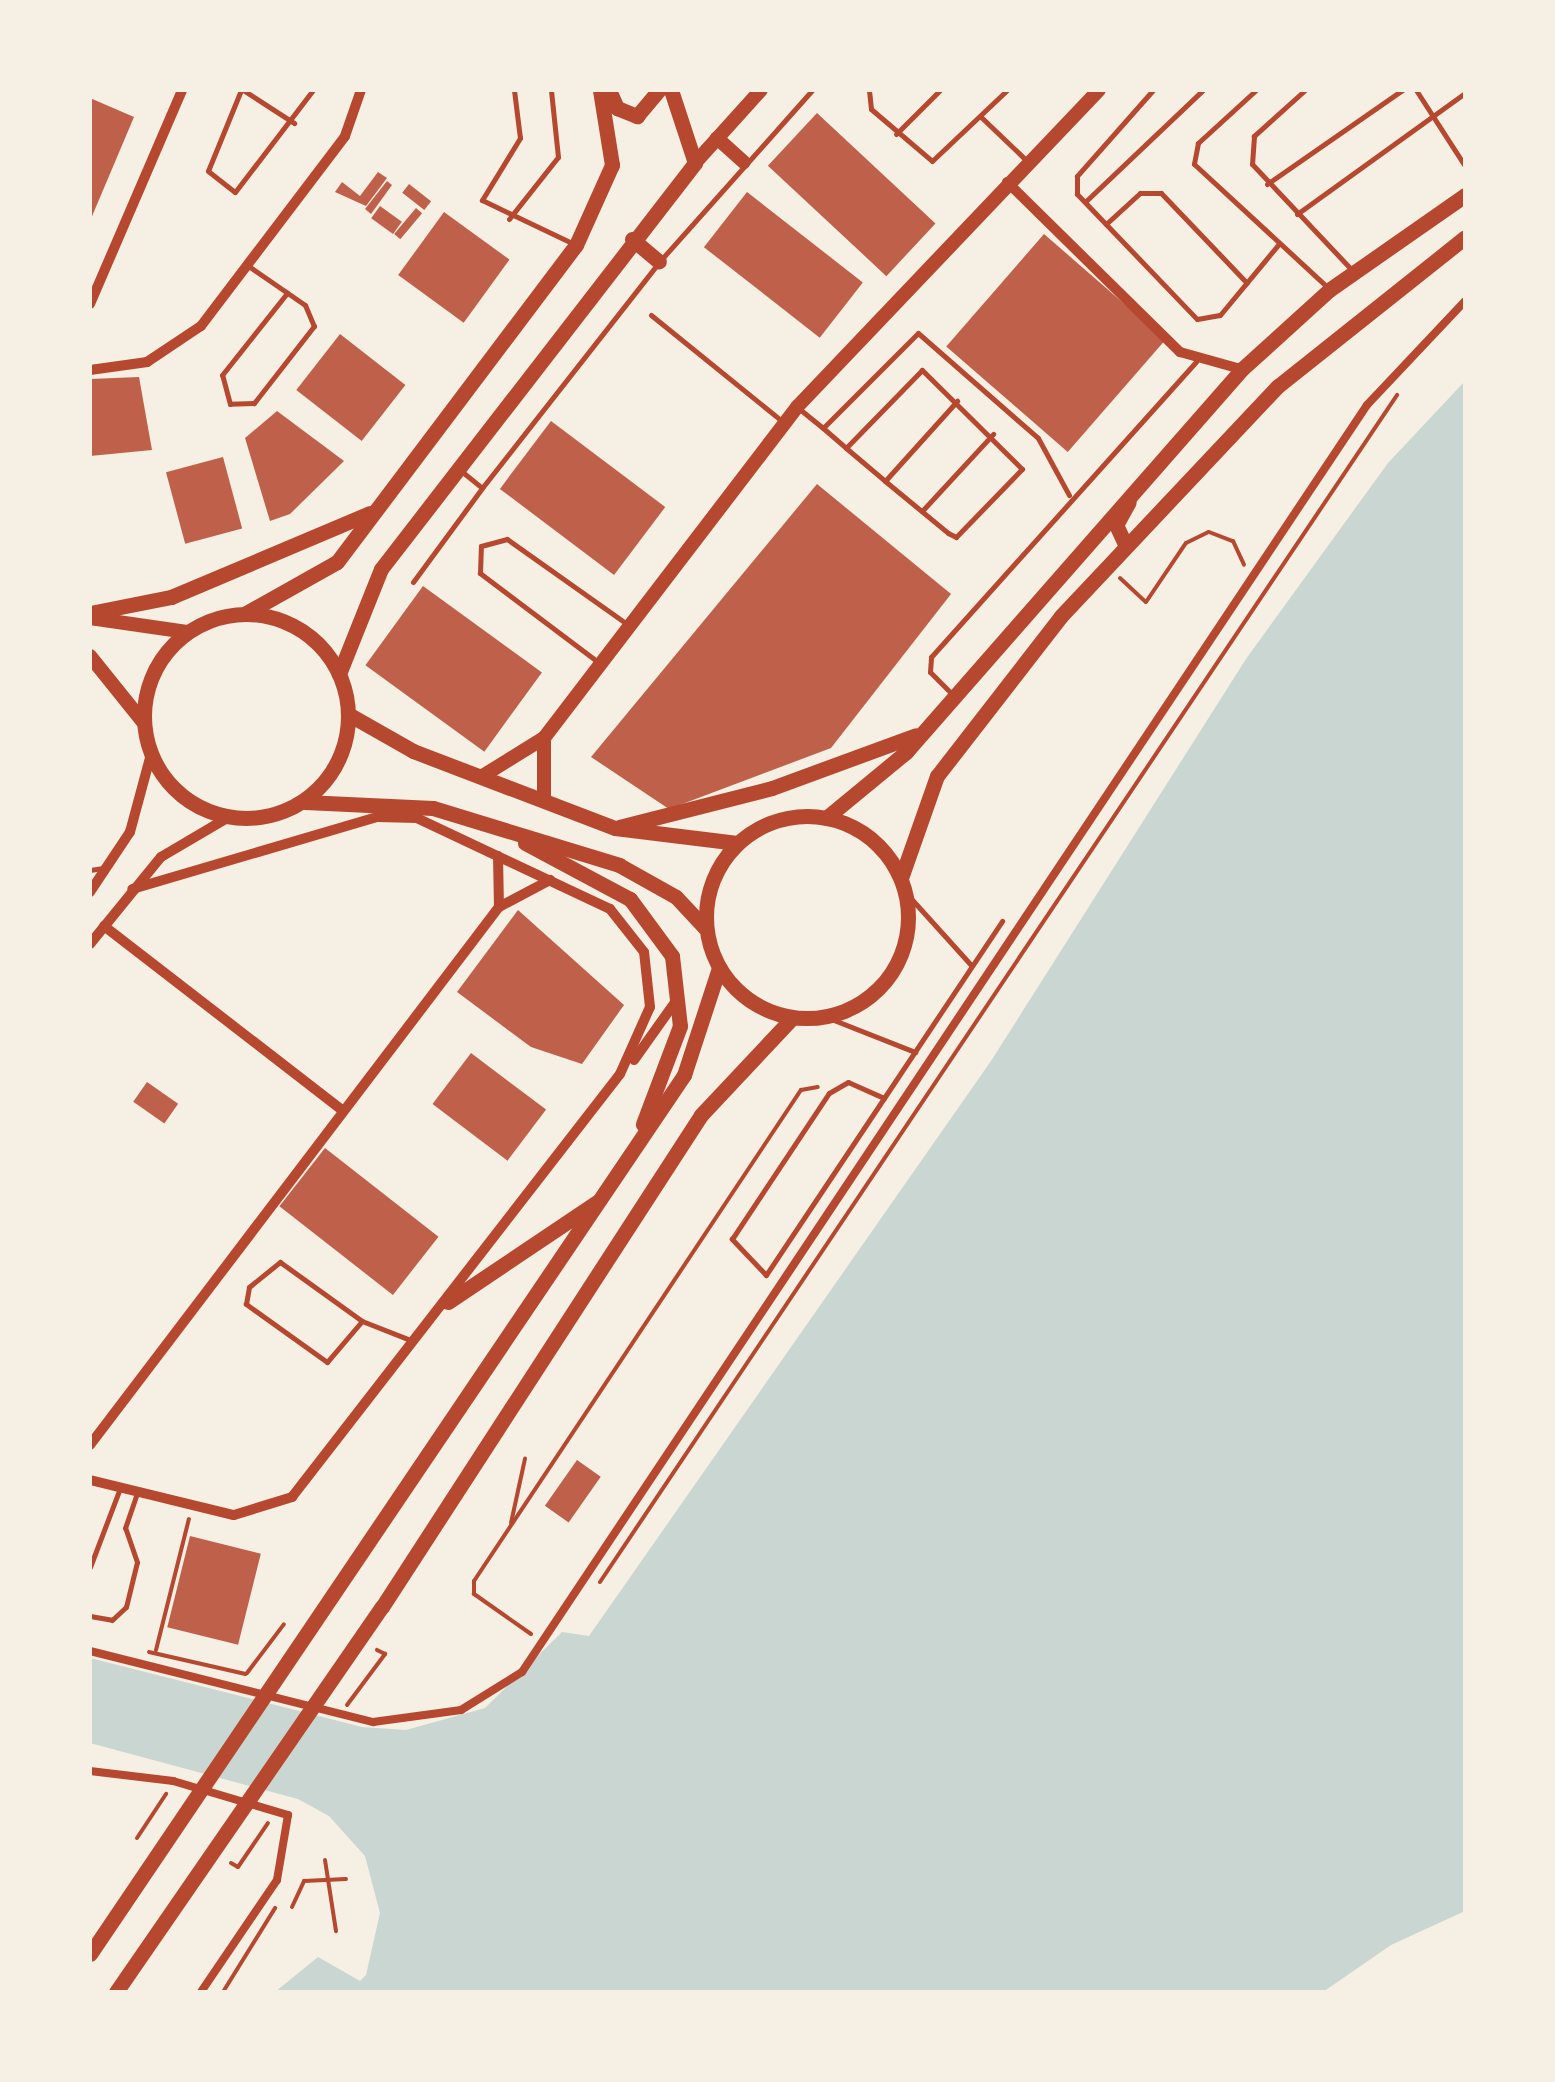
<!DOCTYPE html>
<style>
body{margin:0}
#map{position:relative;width:1555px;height:2082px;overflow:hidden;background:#f6efe4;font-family:"Sofia Sans Condensed",sans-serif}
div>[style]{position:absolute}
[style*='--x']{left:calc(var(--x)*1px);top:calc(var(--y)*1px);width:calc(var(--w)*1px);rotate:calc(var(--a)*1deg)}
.water>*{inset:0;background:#c9d6d2}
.building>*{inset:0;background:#bf614a;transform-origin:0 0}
.path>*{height:4px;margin:-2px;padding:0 2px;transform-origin:2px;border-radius:2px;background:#b5482f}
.service>*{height:5px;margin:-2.5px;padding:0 2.5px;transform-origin:2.5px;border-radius:2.5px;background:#b5482f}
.pedestrian>*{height:8px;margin:-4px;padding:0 4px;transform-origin:4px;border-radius:4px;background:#b5482f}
.minor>*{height:10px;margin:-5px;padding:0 5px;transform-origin:5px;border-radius:5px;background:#b5482f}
.tertiary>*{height:14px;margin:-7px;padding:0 7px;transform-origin:7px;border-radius:7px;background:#b5482f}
.secondary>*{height:15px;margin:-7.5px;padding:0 7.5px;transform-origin:7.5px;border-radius:7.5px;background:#b5482f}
.secondary>.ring{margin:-7.5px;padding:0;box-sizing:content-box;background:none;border:15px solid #b5482f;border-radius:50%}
span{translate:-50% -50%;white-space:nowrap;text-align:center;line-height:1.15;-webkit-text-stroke:8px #f6efe4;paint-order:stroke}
.frame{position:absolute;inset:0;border:92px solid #f6efe4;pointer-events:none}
</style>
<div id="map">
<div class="water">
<i style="clip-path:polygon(1465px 381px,1465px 1911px,1391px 1945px,1323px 1992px,275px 1992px,318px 1957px,360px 1981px,366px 1975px,380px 1913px,365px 1856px,329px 1816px,298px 1799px,90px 1743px,90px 1658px,362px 1727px,406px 1730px,485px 1708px,562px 1632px,589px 1636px,991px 1061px,1246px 659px,1388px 463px)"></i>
</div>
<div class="building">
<i style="clip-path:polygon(90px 98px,134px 117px,90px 221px)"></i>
<i style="left:817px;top:113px;width:162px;height:72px;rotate:43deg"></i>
<i style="clip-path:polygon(378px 172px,387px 178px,366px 206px,335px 192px,342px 182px,360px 196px)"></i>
<i style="clip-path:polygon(387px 181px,392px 185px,371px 214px,365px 209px)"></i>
<i style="left:409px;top:184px;width:28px;height:11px;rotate:38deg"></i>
<i style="left:747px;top:192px;width:147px;height:70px;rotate:38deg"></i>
<i style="left:380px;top:206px;width:27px;height:15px;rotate:36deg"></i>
<i style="left:416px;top:208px;width:8px;height:34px;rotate:40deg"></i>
<i style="left:444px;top:212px;width:81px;height:78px;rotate:36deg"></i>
<i style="left:1044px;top:234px;width:161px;height:149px;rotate:41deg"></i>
<i style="left:340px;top:334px;width:83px;height:71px;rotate:38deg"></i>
<i style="clip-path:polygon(139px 377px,152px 450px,90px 456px,90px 379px)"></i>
<i style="clip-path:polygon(277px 411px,344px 461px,290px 514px,270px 521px,245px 438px)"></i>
<i style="left:551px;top:421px;width:143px;height:85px;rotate:37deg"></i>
<i style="left:223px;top:457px;width:74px;height:59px;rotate:75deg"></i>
<i style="clip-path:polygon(817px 484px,951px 594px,831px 748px,669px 809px,591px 757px)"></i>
<i style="left:423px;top:586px;width:147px;height:98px;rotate:36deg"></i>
<i style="clip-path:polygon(518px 910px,624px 1005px,582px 1064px,531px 1047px,457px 992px)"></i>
<i style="left:471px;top:1053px;width:94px;height:64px;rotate:37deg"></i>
<i style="left:147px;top:1082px;width:38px;height:24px;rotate:35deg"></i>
<i style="left:325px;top:1148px;width:144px;height:74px;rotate:38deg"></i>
<i style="left:577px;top:1460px;width:29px;height:56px;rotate:35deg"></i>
<i style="left:190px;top:1536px;width:73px;height:94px;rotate:14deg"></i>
</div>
<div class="path">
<i style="--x:1120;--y:578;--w:35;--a:43"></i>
<i style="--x:1146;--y:602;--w:71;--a:-55.9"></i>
<i style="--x:1186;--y:543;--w:25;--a:-26"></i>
<i style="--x:1209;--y:532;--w:26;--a:21"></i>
<i style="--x:1233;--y:541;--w:26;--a:65"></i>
<i style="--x:511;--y:1523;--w:66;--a:-77.7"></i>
<i style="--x:600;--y:1582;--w:1430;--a:-56.12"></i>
<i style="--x:531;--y:1634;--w:70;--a:-144.9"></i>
<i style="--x:474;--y:1594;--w:13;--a:-90"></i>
<i style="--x:474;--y:1581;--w:590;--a:-56.34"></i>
<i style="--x:801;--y:1090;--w:17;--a:-10"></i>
<i style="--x:156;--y:1650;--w:135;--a:-75.9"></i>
<i style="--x:149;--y:1652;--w:99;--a:12.8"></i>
<i style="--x:247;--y:1673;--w:61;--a:-52.9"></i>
<i style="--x:347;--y:1705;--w:64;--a:-53.3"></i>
<i style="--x:385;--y:1654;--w:9;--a:-153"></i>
<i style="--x:137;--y:1838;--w:53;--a:-56.6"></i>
<i style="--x:325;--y:1860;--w:72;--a:81.2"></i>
<i style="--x:231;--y:1863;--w:8;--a:30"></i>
<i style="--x:238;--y:1867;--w:53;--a:-55.7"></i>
<i style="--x:292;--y:1907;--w:29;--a:-65"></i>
<i style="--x:304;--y:1881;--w:42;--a:-2.7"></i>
<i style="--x:223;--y:1992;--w:99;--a:-58.2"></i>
</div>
<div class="service">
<i style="--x:241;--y:90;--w:87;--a:112.2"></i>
<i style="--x:208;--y:171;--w:34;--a:38"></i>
<i style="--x:235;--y:192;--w:128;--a:-52.6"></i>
<i style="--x:243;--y:90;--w:61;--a:32.9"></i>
<i style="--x:514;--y:90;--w:48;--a:82.9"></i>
<i style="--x:520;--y:138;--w:73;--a:121.5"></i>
<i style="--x:482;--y:200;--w:102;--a:25.6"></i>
<i style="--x:869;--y:90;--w:19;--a:84"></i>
<i style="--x:871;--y:109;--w:80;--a:40.4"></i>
<i style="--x:932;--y:161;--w:103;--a:-43.4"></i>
<i style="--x:1153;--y:90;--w:115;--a:131.5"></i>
<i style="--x:1077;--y:176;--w:18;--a:90"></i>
<i style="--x:1077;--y:194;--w:173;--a:46.2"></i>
<i style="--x:1197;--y:319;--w:23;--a:-10"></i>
<i style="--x:1220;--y:315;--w:91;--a:-50.4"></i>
<i style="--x:1256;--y:90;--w:79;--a:137.6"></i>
<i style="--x:1198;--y:143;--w:21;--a:101"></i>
<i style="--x:1194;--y:164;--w:180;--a:42.7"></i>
<i style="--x:1305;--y:90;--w:69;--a:138"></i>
<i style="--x:1254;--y:136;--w:28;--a:94"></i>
<i style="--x:1252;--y:164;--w:144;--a:46.7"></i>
<i style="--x:1416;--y:90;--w:90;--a:57.2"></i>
<i style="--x:981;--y:117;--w:62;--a:43.7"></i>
<i style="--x:896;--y:134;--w:62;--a:-45"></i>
<i style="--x:1267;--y:184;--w:165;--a:-34.8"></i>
<i style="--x:1086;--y:201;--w:161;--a:-43.5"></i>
<i style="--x:1297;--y:214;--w:207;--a:-35.8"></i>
<i style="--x:509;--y:219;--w:79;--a:-51.7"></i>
<i style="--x:558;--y:157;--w:67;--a:-96"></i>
<i style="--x:1106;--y:224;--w:46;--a:-42.4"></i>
<i style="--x:1140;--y:193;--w:21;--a:0"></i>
<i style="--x:1161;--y:193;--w:124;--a:46.3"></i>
<i style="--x:247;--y:265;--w:70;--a:34.6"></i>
<i style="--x:305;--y:305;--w:23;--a:67"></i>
<i style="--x:314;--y:326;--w:98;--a:127.9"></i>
<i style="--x:254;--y:403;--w:24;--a:178"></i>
<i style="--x:230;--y:404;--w:30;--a:-105"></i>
<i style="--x:222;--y:375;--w:105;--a:-51.6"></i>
<i style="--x:651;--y:315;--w:169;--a:39"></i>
<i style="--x:797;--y:407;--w:33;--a:39"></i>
<i style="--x:823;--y:428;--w:30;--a:41"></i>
<i style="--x:846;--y:448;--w:51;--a:40.2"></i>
<i style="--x:885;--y:481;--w:82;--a:39.5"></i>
<i style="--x:948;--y:533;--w:9;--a:27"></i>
<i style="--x:956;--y:537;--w:95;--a:-45.9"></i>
<i style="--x:1022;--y:469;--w:141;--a:-135.3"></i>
<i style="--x:922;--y:370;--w:109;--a:134.3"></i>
<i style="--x:823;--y:428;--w:134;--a:-45"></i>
<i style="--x:918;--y:333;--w:159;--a:41.2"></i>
<i style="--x:1038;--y:438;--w:65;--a:61.5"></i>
<i style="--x:460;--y:470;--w:28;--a:39"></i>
<i style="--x:482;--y:488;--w:287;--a:-51.9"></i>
<i style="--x:659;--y:262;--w:230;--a:-48.3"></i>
<i style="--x:885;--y:481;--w:108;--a:-48"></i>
<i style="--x:922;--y:511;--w:105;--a:-47.3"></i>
<i style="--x:413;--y:582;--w:117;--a:-53.7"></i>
<i style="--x:598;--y:662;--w:148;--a:-143"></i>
<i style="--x:480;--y:573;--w:27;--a:-88"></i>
<i style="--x:481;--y:546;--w:27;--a:-15"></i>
<i style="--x:507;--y:539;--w:147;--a:35.3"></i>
<i style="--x:952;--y:694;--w:31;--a:-135"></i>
<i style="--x:930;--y:672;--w:15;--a:-86"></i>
<i style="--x:931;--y:657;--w:397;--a:-48.1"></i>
<i style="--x:90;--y:870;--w:12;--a:-9"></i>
<i style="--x:906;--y:893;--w:98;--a:47.9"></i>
<i style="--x:826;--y:1017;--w:96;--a:21.5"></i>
<i style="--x:848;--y:1082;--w:39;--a:24"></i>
<i style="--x:884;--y:1098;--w:213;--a:123.7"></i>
<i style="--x:766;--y:1275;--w:50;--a:-133.4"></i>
<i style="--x:732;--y:1239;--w:175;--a:-56.4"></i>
<i style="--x:829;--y:1093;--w:22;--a:-30"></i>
<i style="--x:884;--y:1098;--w:213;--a:-56.3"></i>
<i style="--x:280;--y:1262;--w:101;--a:35.7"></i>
<i style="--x:362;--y:1321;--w:54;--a:130.5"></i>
<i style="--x:327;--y:1362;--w:100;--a:-144.4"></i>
<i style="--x:246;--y:1304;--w:17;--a:-80"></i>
<i style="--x:249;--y:1287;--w:40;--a:-39"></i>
<i style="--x:362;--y:1321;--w:55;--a:21.4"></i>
<i style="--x:90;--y:1567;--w:85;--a:-69.2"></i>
<i style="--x:90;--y:1616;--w:22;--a:10"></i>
<i style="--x:112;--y:1620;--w:19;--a:-43"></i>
<i style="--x:126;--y:1607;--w:46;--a:-76.3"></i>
<i style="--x:137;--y:1562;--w:36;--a:-109"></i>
<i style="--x:125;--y:1528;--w:37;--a:-71"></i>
</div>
<div class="pedestrian">
<i style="--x:90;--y:1651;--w:292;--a:14.1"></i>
<i style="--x:373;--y:1722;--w:89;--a:-7.8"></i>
<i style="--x:461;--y:1710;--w:72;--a:-31.9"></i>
<i style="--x:522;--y:1672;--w:1523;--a:-56.3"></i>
<i style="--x:1367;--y:405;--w:143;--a:-46.7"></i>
<i style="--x:90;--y:1771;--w:84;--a:6.9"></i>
<i style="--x:173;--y:1781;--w:120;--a:16.5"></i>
<i style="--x:288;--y:1815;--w:66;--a:99.6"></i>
<i style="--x:277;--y:1880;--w:135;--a:124.2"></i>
</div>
<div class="minor">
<i style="--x:1007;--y:182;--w:243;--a:44.5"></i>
<i style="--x:1180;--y:352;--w:63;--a:15.6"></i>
<i style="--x:90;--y:304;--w:233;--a:-66.7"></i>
<i style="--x:90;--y:370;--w:58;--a:-8"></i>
<i style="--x:147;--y:362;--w:65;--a:-33.7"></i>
<i style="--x:201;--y:326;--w:238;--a:-52.8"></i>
<i style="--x:345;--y:136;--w:49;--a:-70.8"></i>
<i style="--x:498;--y:856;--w:50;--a:88.9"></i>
<i style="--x:90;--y:892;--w:72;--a:-56.3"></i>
<i style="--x:130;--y:832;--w:81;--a:-74.9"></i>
<i style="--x:104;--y:926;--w:302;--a:37.7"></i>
<i style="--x:90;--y:944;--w:112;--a:-50.8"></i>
<i style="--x:161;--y:857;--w:79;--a:-30.5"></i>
<i style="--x:634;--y:1060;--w:72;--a:-54.6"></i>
<i style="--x:90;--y:1445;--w:676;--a:-52.76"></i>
<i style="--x:499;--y:907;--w:58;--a:-27.9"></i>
<i style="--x:90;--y:1480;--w:148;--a:13.7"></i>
<i style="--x:234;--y:1515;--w:61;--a:-17.2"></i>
<i style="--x:292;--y:1497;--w:535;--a:-52.21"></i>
<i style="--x:620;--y:1074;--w:73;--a:-65.9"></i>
<i style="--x:650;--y:1007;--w:55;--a:-96.2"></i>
<i style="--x:644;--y:952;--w:55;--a:-128.3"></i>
<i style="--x:610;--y:909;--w:213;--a:-154.8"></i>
<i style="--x:417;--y:818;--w:40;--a:-178.6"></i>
<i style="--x:377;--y:817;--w:255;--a:163.6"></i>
</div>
<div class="tertiary">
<i style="--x:717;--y:138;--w:36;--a:42"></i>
<i style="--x:695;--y:163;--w:98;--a:-47.9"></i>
<i style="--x:90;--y:618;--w:98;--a:8.2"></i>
<i style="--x:90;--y:656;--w:85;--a:51.2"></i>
<i style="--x:544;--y:738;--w:63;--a:90"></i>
<i style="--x:481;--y:777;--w:74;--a:-31.8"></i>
<i style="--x:544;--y:738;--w:417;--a:-52.6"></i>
<i style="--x:797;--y:407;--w:438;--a:-46.4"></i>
</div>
<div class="secondary">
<i style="--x:609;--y:90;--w:20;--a:66"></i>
<i style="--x:617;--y:108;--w:22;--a:22"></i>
<i style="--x:637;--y:116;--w:34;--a:-50"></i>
<i style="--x:632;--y:239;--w:35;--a:40"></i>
<i style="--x:1125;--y:544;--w:21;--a:-115"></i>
<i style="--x:1116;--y:525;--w:26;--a:-61"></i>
<i style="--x:90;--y:613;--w:83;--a:-11.2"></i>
<i style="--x:171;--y:597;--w:216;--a:-22.9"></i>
<i style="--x:246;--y:613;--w:104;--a:-29.3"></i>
<i style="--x:337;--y:562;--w:397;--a:-53"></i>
<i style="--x:576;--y:245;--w:88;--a:-65.8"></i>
<i style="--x:612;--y:165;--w:76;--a:-99.1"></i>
<i class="ring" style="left:144px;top:614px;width:189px;height:189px"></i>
<i style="--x:339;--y:674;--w:113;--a:-68.2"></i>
<i style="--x:381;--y:569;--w:513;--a:-52.28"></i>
<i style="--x:695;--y:163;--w:77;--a:-108.2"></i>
<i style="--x:348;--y:714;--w:75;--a:29.6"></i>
<i style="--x:413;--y:751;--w:216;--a:20.9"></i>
<i style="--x:615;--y:828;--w:123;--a:7"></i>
<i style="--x:305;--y:802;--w:128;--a:2.7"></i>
<i style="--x:433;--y:808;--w:195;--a:17"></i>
<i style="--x:619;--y:865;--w:65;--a:29.3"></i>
<i style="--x:676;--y:897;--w:42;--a:46.9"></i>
<i class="ring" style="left:706px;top:816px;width:187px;height:187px"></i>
<i style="--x:826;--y:818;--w:104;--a:-39.5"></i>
<i style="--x:906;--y:752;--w:509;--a:-48.74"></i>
<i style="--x:1242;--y:369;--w:118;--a:-42.2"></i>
<i style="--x:1329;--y:290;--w:166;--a:-34.9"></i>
<i style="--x:619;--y:827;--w:158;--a:-14.3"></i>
<i style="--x:772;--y:788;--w:153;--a:-20.2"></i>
<i style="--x:525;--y:843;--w:119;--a:28.1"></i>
<i style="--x:630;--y:899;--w:71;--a:53.6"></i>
<i style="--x:672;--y:956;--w:70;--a:83.5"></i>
<i style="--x:680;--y:1026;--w:105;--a:110.7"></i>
<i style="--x:901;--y:878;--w:108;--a:-70.6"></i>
<i style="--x:937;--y:776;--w:202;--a:-52.2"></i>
<i style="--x:1061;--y:616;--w:316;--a:-46.7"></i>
<i style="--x:1278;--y:386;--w:239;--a:-38.5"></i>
<i style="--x:448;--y:1302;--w:179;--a:-33.9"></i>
<i style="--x:90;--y:1954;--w:1061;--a:-55.95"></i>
<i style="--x:684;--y:1075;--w:113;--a:-71.9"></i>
<i style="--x:116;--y:1992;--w:468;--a:-55.4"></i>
<i style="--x:382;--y:1607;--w:586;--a:-57.04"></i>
<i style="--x:701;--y:1115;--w:133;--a:-46.8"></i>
</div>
<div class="frame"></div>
</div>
